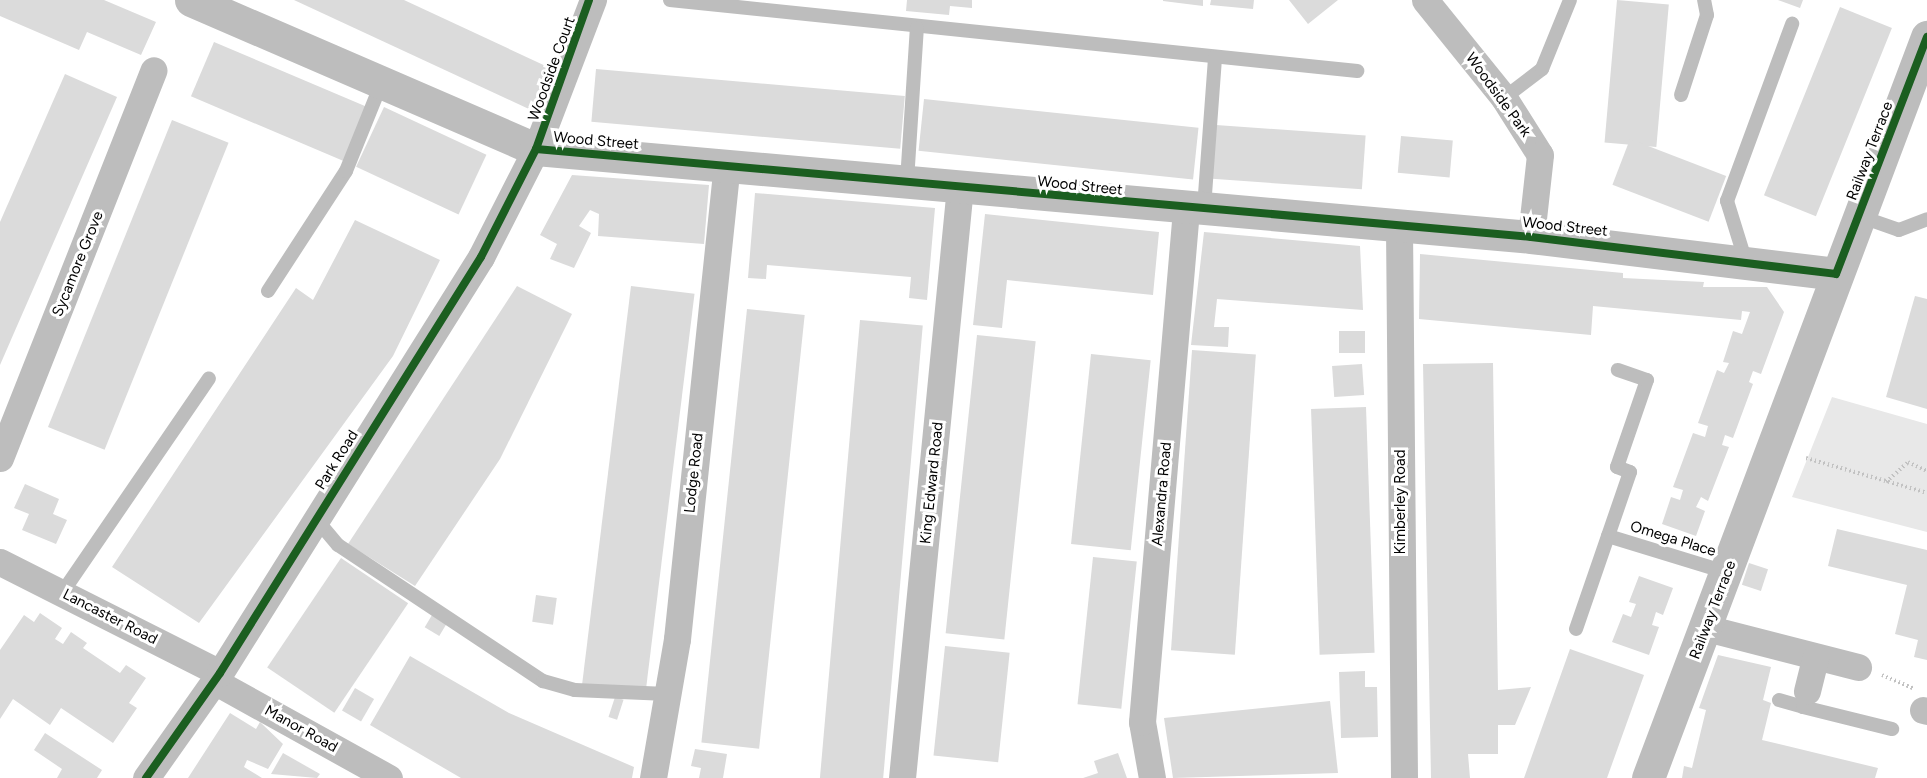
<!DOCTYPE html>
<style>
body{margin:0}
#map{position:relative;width:1927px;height:778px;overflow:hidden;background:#fff;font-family:Figtree,sans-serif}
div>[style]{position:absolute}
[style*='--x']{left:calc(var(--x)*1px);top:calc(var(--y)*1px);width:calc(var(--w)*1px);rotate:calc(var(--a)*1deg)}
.green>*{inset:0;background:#e8e8e8}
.building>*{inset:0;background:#dbdbdb;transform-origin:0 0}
.path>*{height:4px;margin-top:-2px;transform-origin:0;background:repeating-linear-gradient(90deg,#c2c2c2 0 1.5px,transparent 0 4.5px)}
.service>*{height:14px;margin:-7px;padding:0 7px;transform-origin:7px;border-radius:7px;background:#bdbdbd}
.minor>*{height:27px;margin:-13.5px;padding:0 13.5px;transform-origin:13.5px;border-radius:13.5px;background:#bdbdbd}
.tertiary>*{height:33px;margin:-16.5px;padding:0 16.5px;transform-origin:16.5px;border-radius:16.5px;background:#bdbdbd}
.cycleway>*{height:8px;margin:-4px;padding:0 4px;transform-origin:4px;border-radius:4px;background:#1b5e20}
span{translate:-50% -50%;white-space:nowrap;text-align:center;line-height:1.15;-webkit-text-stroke:6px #fff;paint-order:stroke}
.street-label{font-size:15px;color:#000}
</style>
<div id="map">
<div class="green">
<i style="clip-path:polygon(1832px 397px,1927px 424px,1927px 532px,1792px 497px)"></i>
</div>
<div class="building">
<i style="clip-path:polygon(0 0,104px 0,156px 22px,141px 55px,87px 32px,79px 50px,0 16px)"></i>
<i style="clip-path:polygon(294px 0,404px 0,550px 68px,531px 110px)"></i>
<i style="clip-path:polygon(907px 0,972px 0,972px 8px,950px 6px,949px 15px,906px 11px)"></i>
<i style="clip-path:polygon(1163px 0,1203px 0,1203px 6px,1163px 1px)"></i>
<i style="clip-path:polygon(1211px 0,1254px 0,1253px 9px,1210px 5px)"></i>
<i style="clip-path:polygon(1289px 0,1338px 0,1308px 24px)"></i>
<i style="left:1617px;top:0;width:52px;height:143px;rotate:5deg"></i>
<i style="clip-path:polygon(1778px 0,1803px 0,1800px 8px)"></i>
<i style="left:1840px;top:7px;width:56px;height:203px;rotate:22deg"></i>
<i style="left:214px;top:42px;width:169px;height:59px;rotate:23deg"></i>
<i style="left:596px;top:69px;width:310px;height:53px;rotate:5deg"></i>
<i style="clip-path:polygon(65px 74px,117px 97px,0 365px,0 222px)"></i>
<i style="left:924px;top:99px;width:276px;height:52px;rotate:6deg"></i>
<i style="left:384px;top:107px;width:113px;height:66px;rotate:25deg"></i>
<i style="left:172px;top:120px;width:61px;height:331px;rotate:22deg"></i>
<i style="left:1216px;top:125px;width:150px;height:54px;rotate:4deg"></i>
<i style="left:1401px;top:136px;width:52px;height:37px;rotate:5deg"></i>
<i style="left:1630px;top:139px;width:103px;height:49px;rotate:21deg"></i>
<i style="clip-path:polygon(572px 175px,709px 185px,704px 244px,598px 236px,599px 214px,590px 210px,579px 226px,591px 233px,574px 268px,550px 259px,557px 244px,540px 235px)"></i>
<i style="clip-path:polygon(755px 193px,935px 208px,927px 300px,909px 298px,911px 277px,767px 265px,766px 279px,748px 278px)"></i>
<i style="clip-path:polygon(985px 214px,1159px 232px,1153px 295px,1007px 280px,1002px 328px,973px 325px)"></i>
<i style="clip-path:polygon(355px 220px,440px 260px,393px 356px,199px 623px,112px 567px,296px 288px,313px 300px)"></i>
<i style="clip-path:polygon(1204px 232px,1360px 246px,1363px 310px,1217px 299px,1214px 327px,1229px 327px,1228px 347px,1191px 345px)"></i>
<i style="clip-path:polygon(1420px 254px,1623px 273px,1623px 278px,1704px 282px,1703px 287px,1767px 287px,1784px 312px,1761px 374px,1753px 371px,1749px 382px,1753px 384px,1733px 438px,1725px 435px,1722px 445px,1729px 447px,1708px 501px,1701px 497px,1696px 507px,1705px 511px,1696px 536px,1662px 524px,1671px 497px,1680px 500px,1683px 490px,1673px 487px,1693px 433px,1705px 437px,1708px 426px,1698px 423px,1717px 370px,1724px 373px,1729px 363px,1723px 362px,1733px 331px,1742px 334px,1750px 312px,1742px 311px,1741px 320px,1593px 306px,1591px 335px,1419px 319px)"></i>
<i style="clip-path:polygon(517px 286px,572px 314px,500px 459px,415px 586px,348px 544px)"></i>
<i style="left:631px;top:286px;width:64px;height:403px;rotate:7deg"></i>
<i style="clip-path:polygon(1915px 296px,1927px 299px,1927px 409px,1886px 397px)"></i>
<i style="left:747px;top:309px;width:58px;height:436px;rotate:6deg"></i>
<i style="left:860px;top:320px;width:63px;height:460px;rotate:5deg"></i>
<i style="left:1339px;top:331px;width:26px;height:22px"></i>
<i style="left:977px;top:335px;width:59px;height:300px;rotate:6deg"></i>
<i style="left:1192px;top:350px;width:64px;height:301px;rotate:4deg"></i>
<i style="left:1091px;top:354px;width:60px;height:191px;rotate:6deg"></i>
<i style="clip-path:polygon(1493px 363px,1498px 690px,1531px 687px,1515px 725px,1498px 725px,1498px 754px,1468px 754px,1470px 778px,1431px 778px,1423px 364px)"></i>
<i style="left:1362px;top:364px;width:31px;height:30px;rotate:86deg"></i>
<i style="left:1366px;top:407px;width:246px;height:55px;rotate:88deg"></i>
<i style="clip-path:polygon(25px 484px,59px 499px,53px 514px,67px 520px,56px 544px,22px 530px,29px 514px,14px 508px)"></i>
<i style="clip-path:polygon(1837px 529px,1927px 550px,1927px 660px,1914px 657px,1918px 640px,1895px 634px,1907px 585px,1828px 566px)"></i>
<i style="left:1093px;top:557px;width:44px;height:148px;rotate:6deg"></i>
<i style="left:341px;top:558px;width:81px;height:132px;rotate:34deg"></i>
<i style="left:1749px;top:563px;width:20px;height:23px;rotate:18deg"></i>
<i style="clip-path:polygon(1639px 576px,1673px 588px,1663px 615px,1656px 612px,1652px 625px,1659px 627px,1649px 655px,1612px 642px,1623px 614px,1631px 617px,1636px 604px,1629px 602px)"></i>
<i style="left:536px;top:595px;width:21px;height:27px;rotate:8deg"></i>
<i style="left:435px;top:610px;width:17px;height:20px;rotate:31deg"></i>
<i style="clip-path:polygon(40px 613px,62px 628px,55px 639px,63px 644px,71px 632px,87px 643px,83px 648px,120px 673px,126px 665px,146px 678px,129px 703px,137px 708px,113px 743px,61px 708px,50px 725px,13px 699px,0 719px,0 650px,24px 615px,34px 622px)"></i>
<i style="left:945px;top:646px;width:65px;height:110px;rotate:6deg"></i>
<i style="clip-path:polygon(1570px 649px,1644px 675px,1607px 778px,1524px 778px)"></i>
<i style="clip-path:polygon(1718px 655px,1771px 667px,1763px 700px,1771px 703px,1762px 740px,1878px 768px,1875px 778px,1682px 778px,1684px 766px,1692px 768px,1706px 710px,1699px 708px)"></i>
<i style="clip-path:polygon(410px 656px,509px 713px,634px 767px,632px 778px,461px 778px,370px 725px)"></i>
<i style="clip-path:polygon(1365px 671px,1365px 687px,1377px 687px,1378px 737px,1341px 738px,1339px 672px)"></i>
<i style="left:355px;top:688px;width:22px;height:26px;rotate:30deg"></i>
<i style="left:615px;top:697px;width:9px;height:21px;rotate:18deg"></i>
<i style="clip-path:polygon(1330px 701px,1338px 773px,1173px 778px,1164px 718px)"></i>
<i style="clip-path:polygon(230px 713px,256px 729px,260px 722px,283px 744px,268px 769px,247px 760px,244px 767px,262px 778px,188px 778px)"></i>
<i style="clip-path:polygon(45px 733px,102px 770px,97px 778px,57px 778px,62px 769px,34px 750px)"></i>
<i style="clip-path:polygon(695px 749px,727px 754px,723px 778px,699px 778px,701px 768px,691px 766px)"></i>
<i style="clip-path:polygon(283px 753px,320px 774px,317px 778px,271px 774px)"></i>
<i style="clip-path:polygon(1118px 753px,1127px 778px,1083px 778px,1098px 773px,1094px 761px)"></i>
</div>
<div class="path">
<i style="--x:1806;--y:458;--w:126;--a:16.1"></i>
<i style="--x:1886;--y:482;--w:30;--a:-42"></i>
<i style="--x:1908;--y:462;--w:21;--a:25"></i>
<i style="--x:1882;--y:675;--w:34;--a:23"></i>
</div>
<div class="service">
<i style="--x:670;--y:0;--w:691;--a:5.9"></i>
<i style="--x:1681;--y:95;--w:84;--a:-72"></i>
<i style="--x:1707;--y:15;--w:15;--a:-101"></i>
<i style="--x:1504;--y:98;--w:48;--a:-37.3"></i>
<i style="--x:1542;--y:69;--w:74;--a:-67.9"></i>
<i style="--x:907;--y:181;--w:153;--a:-86.3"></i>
<i style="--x:1204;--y:208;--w:151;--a:-85.8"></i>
<i style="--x:1859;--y:216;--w:42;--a:19.3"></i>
<i style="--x:1899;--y:230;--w:30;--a:-21"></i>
<i style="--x:1745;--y:259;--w:61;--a:-107.2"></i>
<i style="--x:1727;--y:201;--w:189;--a:-69.8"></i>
<i style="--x:268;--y:291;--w:143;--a:-57"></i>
<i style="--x:346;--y:171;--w:96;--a:-68"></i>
<i style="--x:316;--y:519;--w:34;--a:50"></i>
<i style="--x:338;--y:545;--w:246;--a:33.6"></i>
<i style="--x:543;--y:681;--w:33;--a:16"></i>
<i style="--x:575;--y:690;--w:92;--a:2.5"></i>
<i style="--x:1608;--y:536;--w:123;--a:17"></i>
<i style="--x:62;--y:593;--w:260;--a:-55.6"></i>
<i style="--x:1576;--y:629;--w:166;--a:-71"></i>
<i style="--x:1630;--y:472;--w:14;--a:-159"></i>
<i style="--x:1617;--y:467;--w:92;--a:-71"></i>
<i style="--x:1647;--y:380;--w:31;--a:-161"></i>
<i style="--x:1779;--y:700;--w:25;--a:16"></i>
<i style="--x:1803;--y:707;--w:8;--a:-76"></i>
<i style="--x:1803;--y:707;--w:92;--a:13.9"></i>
</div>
<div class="minor">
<i style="--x:1425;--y:0;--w:126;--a:51.1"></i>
<i style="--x:1504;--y:98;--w:67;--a:57.7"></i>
<i style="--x:1540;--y:155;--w:82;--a:96.3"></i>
<i style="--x:1399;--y:227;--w:551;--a:89.48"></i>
<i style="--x:0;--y:458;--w:417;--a:-68.4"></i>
<i style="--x:0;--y:562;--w:246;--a:26.8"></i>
<i style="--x:1706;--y:628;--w:157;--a:14.4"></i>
<i style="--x:214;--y:681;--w:200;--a:29"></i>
<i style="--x:1807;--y:691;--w:34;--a:-76"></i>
<i style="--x:1923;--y:710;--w:4;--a:14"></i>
<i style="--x:146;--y:778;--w:128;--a:-54.8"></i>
<i style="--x:220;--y:673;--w:491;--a:-57.9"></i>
<i style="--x:481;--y:257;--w:121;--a:-63"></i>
<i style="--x:536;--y:149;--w:160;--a:-69.1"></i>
<i style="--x:653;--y:778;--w:141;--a:-80.2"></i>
<i style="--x:677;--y:639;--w:475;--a:-84"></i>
<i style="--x:902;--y:778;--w:594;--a:-84.4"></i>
<i style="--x:1152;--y:778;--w:57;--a:-100.1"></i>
<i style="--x:1142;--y:722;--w:514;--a:-85.09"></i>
</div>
<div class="tertiary">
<i style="--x:191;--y:0;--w:376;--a:23.4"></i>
<i style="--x:536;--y:149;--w:999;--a:5.05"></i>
<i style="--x:1531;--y:237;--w:307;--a:6.9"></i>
<i style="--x:1648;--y:778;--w:792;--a:-69.37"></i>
</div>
<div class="cycleway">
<i style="--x:536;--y:149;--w:999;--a:5.05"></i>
<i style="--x:1531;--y:237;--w:307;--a:6.9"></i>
<i style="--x:1836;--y:274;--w:254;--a:-69"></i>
<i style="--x:146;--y:778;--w:128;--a:-54.8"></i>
<i style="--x:220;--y:673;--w:491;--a:-57.9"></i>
<i style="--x:481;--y:257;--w:121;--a:-63"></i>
<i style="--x:536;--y:149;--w:158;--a:-70.4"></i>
</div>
<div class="street-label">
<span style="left:552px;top:69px;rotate:-70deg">Woodside Court</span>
<span style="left:1498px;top:95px;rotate:54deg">Woodside Park</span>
<span style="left:596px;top:141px;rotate:5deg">Wood Street</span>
<span style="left:1870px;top:151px;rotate:-69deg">Railway Terrace</span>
<span style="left:1080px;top:186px;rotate:6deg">Wood Street</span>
<span style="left:1565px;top:227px;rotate:6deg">Wood Street</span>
<span style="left:78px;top:264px;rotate:-68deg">Sycamore Grove</span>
<span style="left:337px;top:460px;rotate:-58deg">Park Road</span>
<span style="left:694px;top:473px;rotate:-84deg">Lodge Road</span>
<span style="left:932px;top:483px;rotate:-84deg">King Edward Road</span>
<span style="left:1162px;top:494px;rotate:-85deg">Alexandra Road</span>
<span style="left:1401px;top:502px;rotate:-90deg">Kimberley Road</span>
<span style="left:1673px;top:539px;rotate:17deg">Omega Place</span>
<span style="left:1713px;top:610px;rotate:-69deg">Railway Terrace</span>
<span style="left:110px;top:617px;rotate:27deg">Lancaster Road</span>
<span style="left:301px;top:729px;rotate:29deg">Manor Road</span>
</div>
</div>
